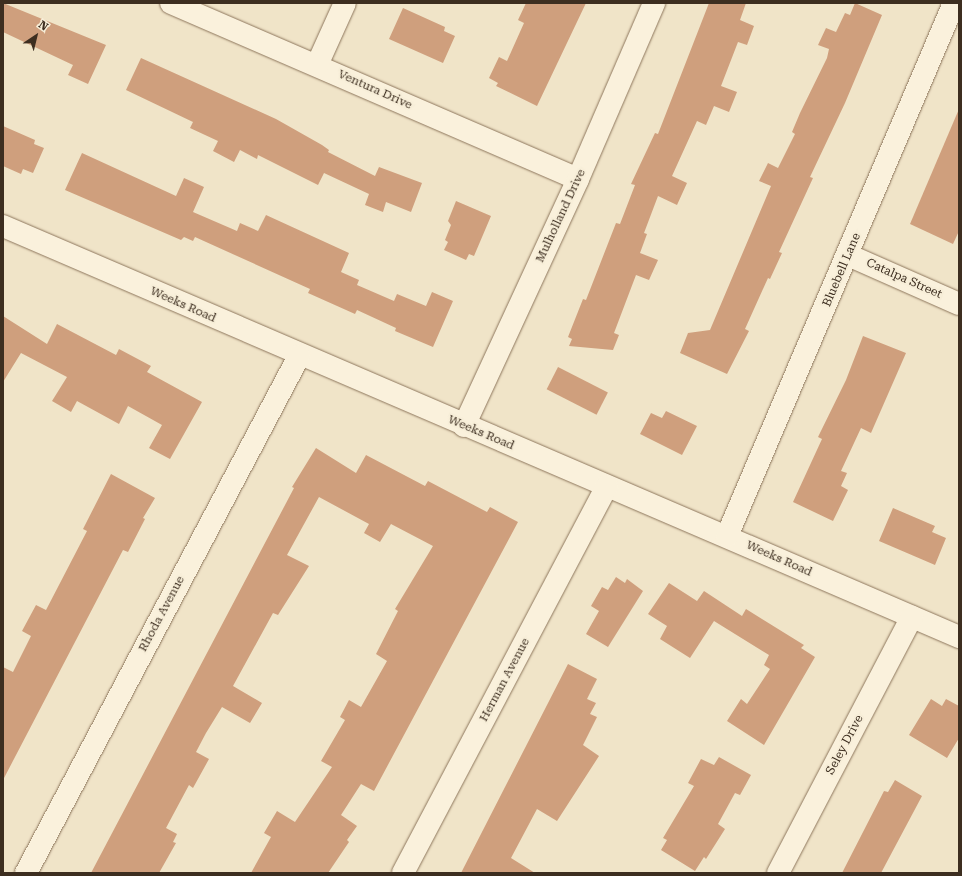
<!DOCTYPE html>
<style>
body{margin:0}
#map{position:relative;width:962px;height:876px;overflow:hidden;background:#f0e4c8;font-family:"Roboto Serif",serif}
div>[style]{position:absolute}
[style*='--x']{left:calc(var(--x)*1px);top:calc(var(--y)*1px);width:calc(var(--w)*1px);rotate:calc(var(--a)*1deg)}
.building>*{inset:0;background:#cf9f7d;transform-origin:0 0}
.roads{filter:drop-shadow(0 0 1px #8d765c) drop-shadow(0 0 1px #8d765c)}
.minor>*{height:22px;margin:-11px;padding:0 11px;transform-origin:11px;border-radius:11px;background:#faf1dc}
span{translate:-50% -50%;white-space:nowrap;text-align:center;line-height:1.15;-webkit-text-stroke:4px #f7eed8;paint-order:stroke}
.street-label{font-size:12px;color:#3d2e20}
.frame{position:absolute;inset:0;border:4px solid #3d2e20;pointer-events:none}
.north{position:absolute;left:16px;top:16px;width:40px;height:40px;-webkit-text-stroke:3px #f7eed8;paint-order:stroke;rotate:35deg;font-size:11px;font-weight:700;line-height:16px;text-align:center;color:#3d2e20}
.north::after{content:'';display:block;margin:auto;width:14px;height:18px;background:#3d2e20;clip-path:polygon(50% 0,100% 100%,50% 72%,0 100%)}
</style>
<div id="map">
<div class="building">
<i style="clip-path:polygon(3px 3px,106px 45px,88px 84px,68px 75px,73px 65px,3px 32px)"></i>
<i style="clip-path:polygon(526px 3px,586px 3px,537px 106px,496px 86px,498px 83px,489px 78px,499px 57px,507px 61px,524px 23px,518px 20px)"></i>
<i style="clip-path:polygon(709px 3px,746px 3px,740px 20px,754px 26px,747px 45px,738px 42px,721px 86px,737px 92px,729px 112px,714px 106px,706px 125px,697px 121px,672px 176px,687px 183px,677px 205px,658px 196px,644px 233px,647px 234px,640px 253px,658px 260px,649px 280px,636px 275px,614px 333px,619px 335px,613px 350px,569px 346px,572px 339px,568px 337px,583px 299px,586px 300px,616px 223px,620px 224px,635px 185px,631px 184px,655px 133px,658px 134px)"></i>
<i style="clip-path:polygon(855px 3px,882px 15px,845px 103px,810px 177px,813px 178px,779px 252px,782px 253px,770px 279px,768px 278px,745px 329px,749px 331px,727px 374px,680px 353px,688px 333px,710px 330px,771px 186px,759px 181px,768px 163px,778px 168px,795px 134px,792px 132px,800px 113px,827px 58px,829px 49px,818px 45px,826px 28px,836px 32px,845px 13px,850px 15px)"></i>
<i style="clip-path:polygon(403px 8px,445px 27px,444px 31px,455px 36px,443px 63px,389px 39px)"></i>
<i style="clip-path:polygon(141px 58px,276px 119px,322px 145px,329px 150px,328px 152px,375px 176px,379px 167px,422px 183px,411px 212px,386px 202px,383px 212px,365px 205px,369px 194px,324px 173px,318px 185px,258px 155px,257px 159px,240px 150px,234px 162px,213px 151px,218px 141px,190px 128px,193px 122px,126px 90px)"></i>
<i style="clip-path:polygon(959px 109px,959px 231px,953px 244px,910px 224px)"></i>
<i style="clip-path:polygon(3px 126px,35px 140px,34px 144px,44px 148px,33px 173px,23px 169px,21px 174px,3px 166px)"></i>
<i style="clip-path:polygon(82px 153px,176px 196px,184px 178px,204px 187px,193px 212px,237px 231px,240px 223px,258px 231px,266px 215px,349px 253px,341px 272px,359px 280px,357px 285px,394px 301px,397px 294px,426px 306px,432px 292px,453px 301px,433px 347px,395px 331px,396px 328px,357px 310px,355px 314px,308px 293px,310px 289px,195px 237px,193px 241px,184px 237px,181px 240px,65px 190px)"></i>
<i style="clip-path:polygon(456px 201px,491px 216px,474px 256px,469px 254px,466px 260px,444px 250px,448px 242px,445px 240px,451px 225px,448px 221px)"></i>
<i style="clip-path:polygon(3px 316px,47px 344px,57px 324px,116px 355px,119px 349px,151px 366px,147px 372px,202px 402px,170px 459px,149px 448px,162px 425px,128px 406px,119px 424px,77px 401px,71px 412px,52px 401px,67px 377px,21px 353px,3px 382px)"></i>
<i style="clip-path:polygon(863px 336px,906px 353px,871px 433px,861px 428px,841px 471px,847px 473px,841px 486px,848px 490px,833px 521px,793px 502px,822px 439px,818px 437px,846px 380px)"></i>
<i style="left:558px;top:367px;width:56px;height:25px;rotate:27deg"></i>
<i style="clip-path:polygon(666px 411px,697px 426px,682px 455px,640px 434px,651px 413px,662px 418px)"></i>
<i style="clip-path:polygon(316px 448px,356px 473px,366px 455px,425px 486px,428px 481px,487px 512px,490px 507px,518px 522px,374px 791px,361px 784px,341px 815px,357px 826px,347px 840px,349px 842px,328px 873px,251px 873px,271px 837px,264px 833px,277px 811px,295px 822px,332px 767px,321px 761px,345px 720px,340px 717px,349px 700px,361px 707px,387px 661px,376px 654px,398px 611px,395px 609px,433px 546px,391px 524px,380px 542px,364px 533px,369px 524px,319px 497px,287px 555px,309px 566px,278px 615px,273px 613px,233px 686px,262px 703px,250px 723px,222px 707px,206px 733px,196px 752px,209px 759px,193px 788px,189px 785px,166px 828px,177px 834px,173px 842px,176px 843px,159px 873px,91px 873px,294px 488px,292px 487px)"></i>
<i style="clip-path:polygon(111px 474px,155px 498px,143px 518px,145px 519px,128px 552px,123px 550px,3px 780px,3px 667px,13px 672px,31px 636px,22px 631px,36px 605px,46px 610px,87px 531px,83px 529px)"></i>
<i style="clip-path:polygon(893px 508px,935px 526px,932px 532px,946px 538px,935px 565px,879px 541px)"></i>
<i style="clip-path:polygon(616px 577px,625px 583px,627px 579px,643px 591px,608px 647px,586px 634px,599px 611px,591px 606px,602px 587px,608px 590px)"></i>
<i style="clip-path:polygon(669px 583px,697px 601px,704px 591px,742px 616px,746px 609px,804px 645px,801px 648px,815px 657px,764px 745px,727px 721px,741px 699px,747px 704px,770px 669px,764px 665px,769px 655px,714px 621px,690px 658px,660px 639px,667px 626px,648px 614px)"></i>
<i style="clip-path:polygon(568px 664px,597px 679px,587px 699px,596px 703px,590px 714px,597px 717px,583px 745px,599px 756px,557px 821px,537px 809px,511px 858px,535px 873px,461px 873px)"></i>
<i style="clip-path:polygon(931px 699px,942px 706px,946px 699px,959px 706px,959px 738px,947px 758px,909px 735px)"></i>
<i style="clip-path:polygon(719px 757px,751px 775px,740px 795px,735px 793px,718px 824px,725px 829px,706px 859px,704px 857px,695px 871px,661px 850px,667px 840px,663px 838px,694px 786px,688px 783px,701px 759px,714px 765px)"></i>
<i style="clip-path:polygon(895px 780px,922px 796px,881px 873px,842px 873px,884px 791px,888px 792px)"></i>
</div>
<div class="roads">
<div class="minor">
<i style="--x:171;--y:3;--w:443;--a:23.4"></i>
<i style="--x:317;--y:65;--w:68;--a:-65.7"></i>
<i style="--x:3;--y:226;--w:1041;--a:23.26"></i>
<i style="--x:848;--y:255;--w:121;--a:23.8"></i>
<i style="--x:464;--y:426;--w:272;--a:-65.2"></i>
<i style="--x:578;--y:179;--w:192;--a:-66.6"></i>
<i style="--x:727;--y:536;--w:579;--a:-66.93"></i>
<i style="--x:26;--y:873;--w:585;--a:-62.16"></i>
<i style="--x:403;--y:873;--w:437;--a:-62.2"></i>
<i style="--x:778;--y:873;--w:289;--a:-62.4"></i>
</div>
</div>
<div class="street-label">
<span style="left:375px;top:90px;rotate:24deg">Ventura Drive</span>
<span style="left:561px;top:216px;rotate:-65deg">Mulholland Drive</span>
<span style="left:842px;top:270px;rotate:-67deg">Bluebell Lane</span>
<span style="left:904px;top:279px;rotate:24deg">Catalpa Street</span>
<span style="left:183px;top:305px;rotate:24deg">Weeks Road</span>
<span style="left:481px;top:433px;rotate:23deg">Weeks Road</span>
<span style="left:779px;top:559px;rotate:24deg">Weeks Road</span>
<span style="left:162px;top:614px;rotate:-62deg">Rhoda Avenue</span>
<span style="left:505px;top:680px;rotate:-62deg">Herman Avenue</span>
<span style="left:845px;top:745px;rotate:-62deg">Seley Drive</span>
</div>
<div class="frame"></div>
<div class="north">N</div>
</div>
